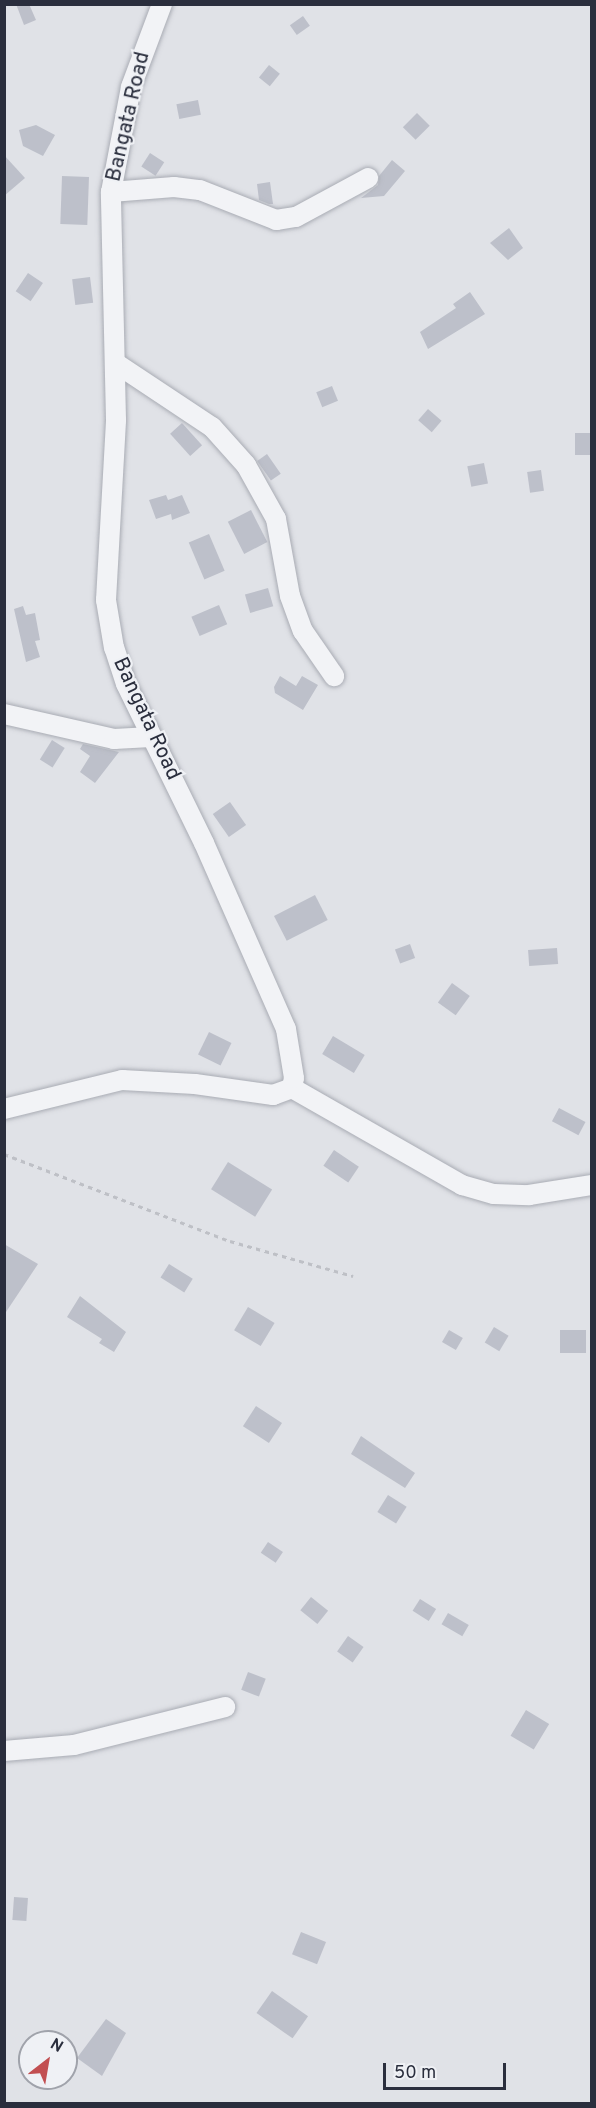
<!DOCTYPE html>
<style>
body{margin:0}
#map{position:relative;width:596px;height:2108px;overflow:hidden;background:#e0e2e7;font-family:Overpass,sans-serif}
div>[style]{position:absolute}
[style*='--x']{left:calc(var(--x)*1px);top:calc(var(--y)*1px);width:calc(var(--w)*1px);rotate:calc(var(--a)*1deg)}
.building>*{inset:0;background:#bdc0ca;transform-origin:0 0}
.path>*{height:3px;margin-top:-1.5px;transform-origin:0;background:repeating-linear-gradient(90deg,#bec0c6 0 4.5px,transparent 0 9px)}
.roads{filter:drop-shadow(0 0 2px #a9acb4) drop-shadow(0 0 2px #a9acb4)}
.minor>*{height:20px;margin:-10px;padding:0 10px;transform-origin:10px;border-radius:10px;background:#f2f3f6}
span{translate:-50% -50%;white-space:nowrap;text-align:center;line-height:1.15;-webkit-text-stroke:4.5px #eff1f5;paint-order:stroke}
.street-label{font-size:21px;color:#2a2e3d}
.frame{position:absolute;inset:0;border:6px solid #2a2e3d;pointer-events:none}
.north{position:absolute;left:18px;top:2030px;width:60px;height:60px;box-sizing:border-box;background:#eff1f5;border:2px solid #a0a3ab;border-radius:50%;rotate:31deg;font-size:16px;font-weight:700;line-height:24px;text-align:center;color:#2a2e3d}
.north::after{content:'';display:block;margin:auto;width:21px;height:27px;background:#c24f51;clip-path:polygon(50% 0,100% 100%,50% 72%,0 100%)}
.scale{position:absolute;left:383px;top:2063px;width:123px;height:27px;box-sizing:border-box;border:3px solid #2a2e3d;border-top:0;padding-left:8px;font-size:18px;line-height:21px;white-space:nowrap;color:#2a2e3d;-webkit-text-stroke:4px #eff1f5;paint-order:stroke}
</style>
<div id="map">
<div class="building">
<i style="clip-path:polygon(16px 4px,29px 4px,36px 20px,24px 25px)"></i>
<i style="left:303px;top:16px;width:12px;height:16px;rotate:55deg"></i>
<i style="left:269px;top:65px;width:14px;height:16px;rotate:39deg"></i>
<i style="left:198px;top:100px;width:15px;height:22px;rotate:79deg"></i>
<i style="left:417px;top:113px;width:18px;height:20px;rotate:45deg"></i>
<i style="clip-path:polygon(36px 125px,55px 135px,43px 156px,23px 146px,19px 130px)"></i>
<i style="left:150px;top:153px;width:17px;height:16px;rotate:33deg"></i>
<i style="clip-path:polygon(4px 155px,25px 178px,4px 196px)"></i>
<i style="clip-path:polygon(392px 160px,405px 171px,384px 196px,361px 198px,378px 185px,379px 176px)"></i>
<i style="left:62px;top:176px;width:27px;height:48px;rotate:2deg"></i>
<i style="clip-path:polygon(270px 182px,273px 204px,269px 204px,259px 200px,257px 184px)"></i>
<i style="clip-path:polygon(509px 228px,523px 248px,508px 260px,490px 243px)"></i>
<i style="left:28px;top:273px;width:18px;height:22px;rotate:34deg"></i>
<i style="left:90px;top:277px;width:26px;height:18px;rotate:83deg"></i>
<i style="clip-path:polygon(470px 292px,485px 314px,428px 349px,420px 332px,456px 308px,453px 304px)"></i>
<i style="left:332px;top:386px;width:16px;height:17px;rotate:68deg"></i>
<i style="left:428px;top:409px;width:18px;height:15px;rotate:41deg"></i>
<i style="left:182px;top:423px;width:30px;height:16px;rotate:48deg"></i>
<i style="left:575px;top:433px;width:16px;height:22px"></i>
<i style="left:267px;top:454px;width:24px;height:12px;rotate:55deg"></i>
<i style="left:484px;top:463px;width:21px;height:17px;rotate:79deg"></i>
<i style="left:541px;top:470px;width:21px;height:14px;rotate:82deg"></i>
<i style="clip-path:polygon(166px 495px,168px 500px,182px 495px,190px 513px,172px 520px,171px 514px,156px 519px,149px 500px)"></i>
<i style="left:251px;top:510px;width:36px;height:26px;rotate:63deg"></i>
<i style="left:209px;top:534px;width:40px;height:22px;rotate:67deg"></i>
<i style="left:268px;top:588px;width:19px;height:24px;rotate:74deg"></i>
<i style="left:219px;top:605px;width:21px;height:30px;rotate:67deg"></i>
<i style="clip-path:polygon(23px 606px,26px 615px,35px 613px,40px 640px,35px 641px,40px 657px,26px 662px,14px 609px)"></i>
<i style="clip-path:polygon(280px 676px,296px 686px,302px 676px,318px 685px,303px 710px,275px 693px,274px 687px)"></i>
<i style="left:52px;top:740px;width:15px;height:23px;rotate:32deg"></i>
<i style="clip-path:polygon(83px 744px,119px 752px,95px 783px,80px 772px,90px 756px,80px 749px)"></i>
<i style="left:230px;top:802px;width:28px;height:21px;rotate:55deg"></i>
<i style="left:315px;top:895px;width:28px;height:46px;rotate:63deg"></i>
<i style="left:410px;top:944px;width:15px;height:16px;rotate:70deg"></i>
<i style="left:557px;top:948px;width:16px;height:29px;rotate:86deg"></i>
<i style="left:452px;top:983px;width:22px;height:24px;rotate:36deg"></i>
<i style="left:209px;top:1032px;width:25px;height:25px;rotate:26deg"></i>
<i style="left:333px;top:1036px;width:37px;height:21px;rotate:31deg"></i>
<i style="left:559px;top:1108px;width:30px;height:15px;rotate:28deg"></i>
<i style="left:334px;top:1150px;width:30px;height:19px;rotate:34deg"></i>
<i style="left:228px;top:1162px;width:52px;height:32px;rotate:32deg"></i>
<i style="clip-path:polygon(4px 1244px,38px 1264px,4px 1315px)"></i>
<i style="left:169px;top:1264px;width:28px;height:16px;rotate:32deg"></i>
<i style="clip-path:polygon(80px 1296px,126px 1332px,114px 1352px,99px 1343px,102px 1339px,67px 1317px)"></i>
<i style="left:248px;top:1307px;width:31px;height:27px;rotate:31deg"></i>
<i style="left:494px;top:1327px;width:17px;height:18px;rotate:31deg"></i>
<i style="left:449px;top:1330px;width:16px;height:14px;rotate:30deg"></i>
<i style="left:560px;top:1330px;width:26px;height:23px"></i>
<i style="left:256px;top:1406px;width:31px;height:24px;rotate:33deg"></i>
<i style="clip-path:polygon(361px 1436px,415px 1473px,405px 1488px,351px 1454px)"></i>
<i style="left:388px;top:1495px;width:22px;height:20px;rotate:32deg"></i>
<i style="left:268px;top:1542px;width:18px;height:13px;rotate:34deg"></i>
<i style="left:311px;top:1597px;width:22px;height:17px;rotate:39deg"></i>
<i style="left:420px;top:1599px;width:19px;height:14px;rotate:32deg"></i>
<i style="left:448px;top:1613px;width:24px;height:13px;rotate:30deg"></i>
<i style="left:348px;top:1636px;width:19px;height:19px;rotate:35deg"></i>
<i style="left:248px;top:1672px;width:19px;height:19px;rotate:21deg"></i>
<i style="left:526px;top:1710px;width:27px;height:30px;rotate:31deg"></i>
<i style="left:14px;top:1897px;width:14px;height:23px;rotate:4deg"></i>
<i style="left:301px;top:1932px;width:27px;height:24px;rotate:22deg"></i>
<i style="left:272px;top:1991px;width:44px;height:27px;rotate:35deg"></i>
<i style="clip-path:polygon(106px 2019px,126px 2033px,102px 2076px,77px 2058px)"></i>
</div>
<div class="path">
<i style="--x:4;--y:1154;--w:242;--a:21.1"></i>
<i style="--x:230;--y:1241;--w:128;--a:15.9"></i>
</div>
<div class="roads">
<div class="minor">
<i style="--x:111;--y:192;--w:63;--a:-4.5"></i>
<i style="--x:174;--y:187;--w:26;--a:7"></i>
<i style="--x:200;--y:190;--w:82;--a:21.5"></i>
<i style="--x:276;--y:220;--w:20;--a:-9"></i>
<i style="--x:296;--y:217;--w:82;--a:-28.4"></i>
<i style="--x:117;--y:364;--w:114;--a:33.6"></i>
<i style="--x:212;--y:427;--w:51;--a:48.2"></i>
<i style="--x:246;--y:465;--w:62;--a:60.9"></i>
<i style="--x:276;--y:519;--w:78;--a:79.7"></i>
<i style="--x:290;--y:596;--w:37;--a:70"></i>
<i style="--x:303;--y:631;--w:55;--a:55.4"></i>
<i style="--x:4;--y:714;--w:113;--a:12.8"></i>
<i style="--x:114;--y:739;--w:37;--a:-3"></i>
<i style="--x:292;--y:1088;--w:196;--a:29.7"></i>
<i style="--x:462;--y:1185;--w:33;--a:16"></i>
<i style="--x:494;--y:1194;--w:35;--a:2"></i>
<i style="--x:529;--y:1195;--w:64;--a:-9"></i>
<i style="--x:4;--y:1109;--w:122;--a:-13.8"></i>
<i style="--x:122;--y:1080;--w:73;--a:3.1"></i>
<i style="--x:195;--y:1084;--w:79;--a:8"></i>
<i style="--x:273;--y:1095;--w:20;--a:-20"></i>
<i style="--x:292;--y:1088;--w:10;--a:-79"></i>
<i style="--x:294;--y:1078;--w:50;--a:-99.3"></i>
<i style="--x:286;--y:1029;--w:203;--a:-113.8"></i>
<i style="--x:204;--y:843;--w:177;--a:-116.1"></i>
<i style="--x:126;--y:684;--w:38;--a:-108"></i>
<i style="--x:114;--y:648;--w:49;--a:-99.5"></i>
<i style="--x:106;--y:600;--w:180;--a:-86.8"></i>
<i style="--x:116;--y:420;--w:228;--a:-91.3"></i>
<i style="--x:111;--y:192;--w:107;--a:-79.2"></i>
<i style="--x:131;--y:87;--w:89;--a:-69.5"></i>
<i style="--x:4;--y:1751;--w:70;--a:-4.9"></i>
<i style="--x:74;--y:1745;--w:156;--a:-14.1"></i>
</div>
</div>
<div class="street-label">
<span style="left:129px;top:117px;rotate:-77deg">Bangata Road</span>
<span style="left:146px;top:719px;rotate:65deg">Bangata Road</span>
</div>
<div class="frame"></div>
<div class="north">N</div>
<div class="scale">50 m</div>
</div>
